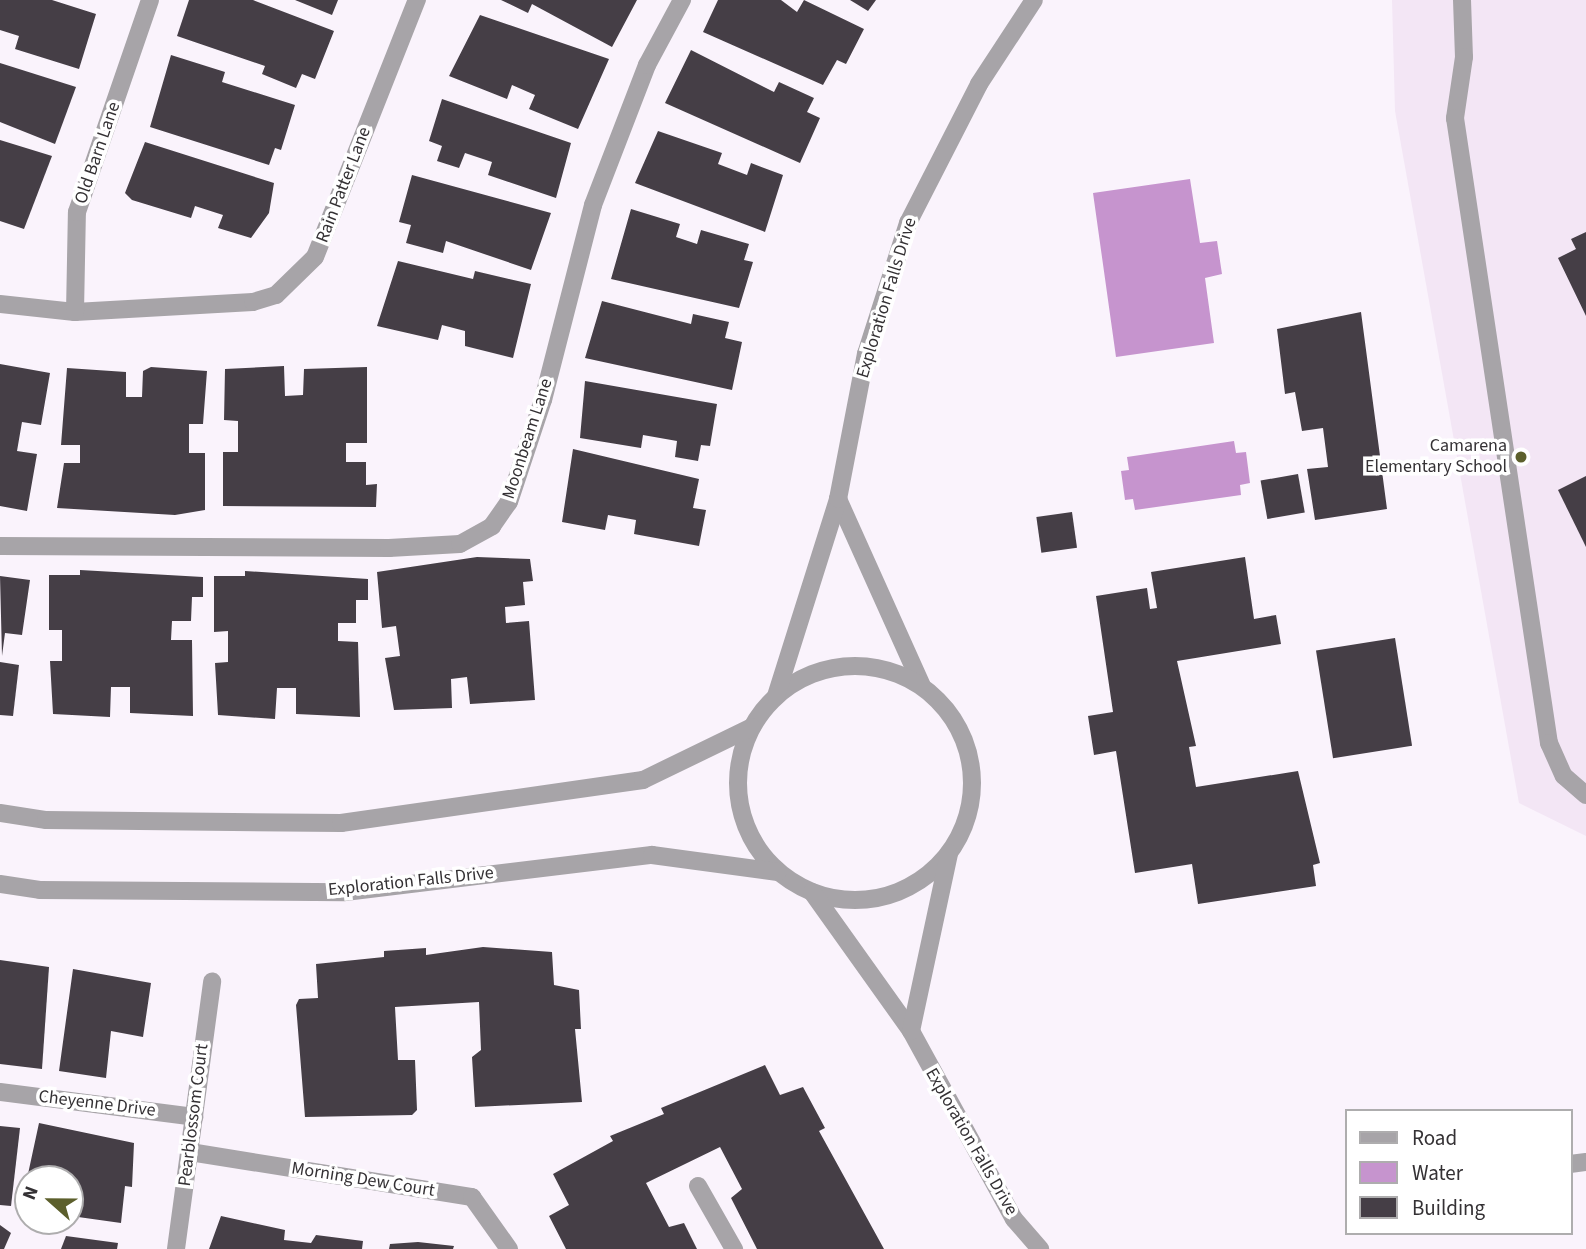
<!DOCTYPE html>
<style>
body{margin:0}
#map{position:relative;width:1586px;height:1249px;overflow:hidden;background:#faf3fc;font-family:"Source Sans 3",sans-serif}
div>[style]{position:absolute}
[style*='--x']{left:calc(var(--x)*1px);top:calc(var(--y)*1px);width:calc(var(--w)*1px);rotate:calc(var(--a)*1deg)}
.built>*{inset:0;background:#f3e6f5}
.water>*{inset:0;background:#c694ce}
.building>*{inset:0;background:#453e46;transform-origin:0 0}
.minor>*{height:18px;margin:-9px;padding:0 9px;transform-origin:9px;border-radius:9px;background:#a7a4a8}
.minor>.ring{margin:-9px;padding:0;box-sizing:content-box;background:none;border:18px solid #a7a4a8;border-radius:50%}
.dots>*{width:19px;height:19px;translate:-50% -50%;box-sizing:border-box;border:4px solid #fff;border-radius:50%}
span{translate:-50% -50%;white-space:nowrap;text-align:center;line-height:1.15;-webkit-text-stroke:7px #fff;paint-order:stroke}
.street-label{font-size:18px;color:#343134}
.poi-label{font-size:18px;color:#343134}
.right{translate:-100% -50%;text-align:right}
.legend{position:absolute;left:1345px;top:1109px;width:228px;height:126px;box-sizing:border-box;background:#fff;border:2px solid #aeadae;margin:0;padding:9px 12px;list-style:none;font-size:21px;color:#343134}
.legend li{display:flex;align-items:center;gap:14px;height:35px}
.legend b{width:35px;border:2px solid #aeadae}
.north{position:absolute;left:14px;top:1165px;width:70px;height:70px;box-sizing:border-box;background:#fff;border:2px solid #aeadae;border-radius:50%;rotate:291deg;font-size:19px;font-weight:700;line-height:28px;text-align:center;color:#343134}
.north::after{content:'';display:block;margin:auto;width:24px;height:32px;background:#5c5f2c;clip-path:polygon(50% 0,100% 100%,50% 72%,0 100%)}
</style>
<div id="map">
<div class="built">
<i style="clip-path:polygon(1392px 0,1586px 0,1586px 836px,1519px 803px,1395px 111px)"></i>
</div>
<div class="water">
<i style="clip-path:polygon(1190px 179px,1200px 243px,1217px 241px,1222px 274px,1205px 278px,1214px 343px,1116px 357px,1093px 193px)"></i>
<i style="clip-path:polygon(1234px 441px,1236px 453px,1246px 452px,1250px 483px,1240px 485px,1241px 495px,1135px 510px,1133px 499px,1125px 500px,1121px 471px,1129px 470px,1127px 457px)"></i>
</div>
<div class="building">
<i style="clip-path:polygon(0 0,52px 0,96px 14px,79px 69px,15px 49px,19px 36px,0 30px)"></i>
<i style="clip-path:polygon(189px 0,253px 0,334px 31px,315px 79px,302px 74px,296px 88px,262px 74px,265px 66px,177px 36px)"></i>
<i style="clip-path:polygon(295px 0,338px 0,332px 15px)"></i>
<i style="clip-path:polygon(501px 0,637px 0,612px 47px,532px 4px,528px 13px)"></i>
<i style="clip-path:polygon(718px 0,781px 0,797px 12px,804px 0,864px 29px,846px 64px,837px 60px,823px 85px,703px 32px)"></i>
<i style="clip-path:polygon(850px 0,876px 0,868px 11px)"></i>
<i style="clip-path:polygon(480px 15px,609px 59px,578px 129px,529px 109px,535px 95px,512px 85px,507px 99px,449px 76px)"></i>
<i style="clip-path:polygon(691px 50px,774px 92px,779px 82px,814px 98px,807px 112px,820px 118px,800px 163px,665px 103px)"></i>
<i style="clip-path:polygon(171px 55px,225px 72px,222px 82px,295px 105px,281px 150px,275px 148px,269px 165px,150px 127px)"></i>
<i style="clip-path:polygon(0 63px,76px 87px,55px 144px,0 122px)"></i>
<i style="clip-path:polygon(442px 99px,571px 143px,556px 198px,488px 175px,492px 162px,465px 153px,459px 168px,437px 161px,442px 146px,429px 141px)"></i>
<i style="clip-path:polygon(658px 131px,722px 153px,718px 164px,747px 175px,751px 163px,783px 175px,765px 232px,635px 183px)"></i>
<i style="clip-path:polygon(0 140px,52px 156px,24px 229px,0 221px)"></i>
<i style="clip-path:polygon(145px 142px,274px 183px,269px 213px,251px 238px,218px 228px,223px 215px,195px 206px,191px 218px,132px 200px,125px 193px)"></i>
<i style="clip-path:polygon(412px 175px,551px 213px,531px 270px,446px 241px,443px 253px,406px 243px,411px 225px,399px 222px)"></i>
<i style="clip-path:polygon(631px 209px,680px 224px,676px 237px,697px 244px,701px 230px,749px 244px,744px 260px,753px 262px,739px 308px,611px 279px)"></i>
<i style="clip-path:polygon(1586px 232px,1586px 316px,1558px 258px,1576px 249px,1571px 239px)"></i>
<i style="clip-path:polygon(398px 261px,473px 279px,475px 271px,531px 284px,513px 358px,465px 346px,465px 331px,442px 325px,438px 340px,377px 326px)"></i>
<i style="clip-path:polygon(602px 301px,691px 324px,693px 314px,729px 322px,725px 338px,742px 342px,732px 390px,585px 358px)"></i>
<i style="clip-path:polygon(1361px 312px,1387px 509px,1315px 520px,1307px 469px,1328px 467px,1323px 428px,1302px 431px,1295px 392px,1285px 394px,1277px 329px)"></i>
<i style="clip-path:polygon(0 364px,50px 373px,41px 425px,22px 422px,17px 451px,37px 454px,27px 511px,0 506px)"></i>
<i style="clip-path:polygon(284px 366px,285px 396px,303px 395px,304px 369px,367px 367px,367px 443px,346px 443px,346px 462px,366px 462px,366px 485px,377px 484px,376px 507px,223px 506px,223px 452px,238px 452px,238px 421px,224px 420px,225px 369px)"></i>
<i style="clip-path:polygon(151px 367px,207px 371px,203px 424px,189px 424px,189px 453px,205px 453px,205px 510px,175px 515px,57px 508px,64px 463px,80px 463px,80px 445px,61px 445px,67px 368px,126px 372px,126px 397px,142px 397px,143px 371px)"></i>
<i style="clip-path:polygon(585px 381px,717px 404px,710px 446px,701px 445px,698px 461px,675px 457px,677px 441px,643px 435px,641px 448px,580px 438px)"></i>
<i style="clip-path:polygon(573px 449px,699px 479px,693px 508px,706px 510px,699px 546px,634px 534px,636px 520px,608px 515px,605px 530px,562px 522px)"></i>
<i style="left:1298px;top:474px;width:39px;height:38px;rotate:80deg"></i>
<i style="clip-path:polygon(1586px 476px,1586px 547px,1558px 490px)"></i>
<i style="left:1072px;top:512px;width:36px;height:36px;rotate:82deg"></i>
<i style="clip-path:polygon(477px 557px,530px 559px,533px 581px,523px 582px,525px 605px,505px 607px,506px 623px,529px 621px,535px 700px,470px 704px,467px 677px,451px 679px,452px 708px,394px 710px,385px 658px,400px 656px,396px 626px,382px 628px,377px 572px)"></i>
<i style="clip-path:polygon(1245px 557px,1254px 619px,1276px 615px,1281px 644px,1177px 661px,1196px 746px,1189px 747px,1196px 787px,1298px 771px,1320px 863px,1313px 865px,1316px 886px,1198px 904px,1192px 864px,1135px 873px,1116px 751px,1094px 755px,1088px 716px,1113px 712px,1096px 596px,1147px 588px,1150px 609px,1157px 608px,1151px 572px)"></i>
<i style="clip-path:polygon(80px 570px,203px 577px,203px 597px,192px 597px,191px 621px,172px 621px,171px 640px,192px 640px,193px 716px,130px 713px,130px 687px,111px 687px,110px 717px,53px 714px,50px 661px,62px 661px,62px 630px,49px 630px,49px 575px,80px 575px)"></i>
<i style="clip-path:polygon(245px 571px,368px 579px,368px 600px,356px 600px,356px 623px,338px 623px,338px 641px,358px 642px,360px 717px,296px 714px,296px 688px,277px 688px,275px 719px,218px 715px,215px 663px,228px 662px,228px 631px,214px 632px,214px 576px,245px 576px)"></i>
<i style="clip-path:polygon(0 576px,30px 580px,22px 635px,5px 633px,2px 656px)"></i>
<i style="left:1395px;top:638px;width:109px;height:80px;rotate:81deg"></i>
<i style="clip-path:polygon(0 662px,19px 665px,13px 716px,0 715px)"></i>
<i style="clip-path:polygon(483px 947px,552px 952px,554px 985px,579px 990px,581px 1029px,575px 1029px,582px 1102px,475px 1107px,472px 1057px,481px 1050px,479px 1002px,395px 1007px,398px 1060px,415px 1060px,417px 1110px,412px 1115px,305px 1117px,296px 1005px,299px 999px,318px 998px,316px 964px,384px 957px,384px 951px,426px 948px,426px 955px)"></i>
<i style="clip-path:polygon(0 960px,49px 967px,42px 1069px,0 1064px)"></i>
<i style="clip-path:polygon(73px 969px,151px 983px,143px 1037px,111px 1031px,106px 1078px,59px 1071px)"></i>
<i style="clip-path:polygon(765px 1065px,780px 1095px,803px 1087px,825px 1128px,819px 1131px,884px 1249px,757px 1249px,731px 1198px,742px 1189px,720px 1147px,646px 1183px,669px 1227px,684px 1223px,697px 1249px,566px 1249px,549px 1216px,569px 1205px,553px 1174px,613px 1141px,610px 1136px,664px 1114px,661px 1108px)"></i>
<i style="clip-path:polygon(39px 1123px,134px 1143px,132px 1187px,125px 1186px,121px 1223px,71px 1216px,70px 1179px,28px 1174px)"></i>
<i style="clip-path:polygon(0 1126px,20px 1128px,11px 1206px,0 1205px)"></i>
<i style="clip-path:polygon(221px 1216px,285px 1230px,284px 1240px,311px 1243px,316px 1235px,363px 1241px,362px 1249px,209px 1249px)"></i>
<i style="clip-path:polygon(0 1225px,11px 1233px,4px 1249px,0 1249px)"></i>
<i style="clip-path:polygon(66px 1236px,118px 1243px,117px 1249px,61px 1249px)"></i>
<i style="clip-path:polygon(418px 1242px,454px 1246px,453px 1249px,389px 1249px,390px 1244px)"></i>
</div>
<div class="minor">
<i style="--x:1462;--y:0;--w:57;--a:88"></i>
<i style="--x:1464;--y:57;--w:62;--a:98.4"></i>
<i style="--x:1455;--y:118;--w:632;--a:81.45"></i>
<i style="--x:1549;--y:743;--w:36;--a:66"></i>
<i style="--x:1564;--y:776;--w:29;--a:41"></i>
<i style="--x:0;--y:304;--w:75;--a:6.1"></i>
<i style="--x:75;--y:312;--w:178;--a:-3.2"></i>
<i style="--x:253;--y:302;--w:24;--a:-17"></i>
<i style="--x:276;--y:295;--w:54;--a:-44.3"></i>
<i style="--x:315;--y:257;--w:277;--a:-68.4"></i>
<i style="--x:75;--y:312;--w:100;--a:-88.9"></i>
<i style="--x:77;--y:212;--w:224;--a:-71"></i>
<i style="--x:838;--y:499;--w:203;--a:65.8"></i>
<i style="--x:0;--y:546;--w:389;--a:0.3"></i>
<i style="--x:389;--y:548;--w:71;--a:-3.2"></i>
<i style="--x:460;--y:544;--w:37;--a:-29"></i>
<i style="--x:492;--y:526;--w:29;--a:-55"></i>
<i style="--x:509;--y:502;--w:108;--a:-71.6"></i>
<i style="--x:543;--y:400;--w:201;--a:-75.6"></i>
<i style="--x:593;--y:205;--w:150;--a:-68.9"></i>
<i style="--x:647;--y:65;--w:74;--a:-61.7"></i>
<i class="ring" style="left:738px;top:666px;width:216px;height:216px"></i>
<i style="--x:776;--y:696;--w:207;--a:-72.5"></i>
<i style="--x:838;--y:499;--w:148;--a:-79.1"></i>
<i style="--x:866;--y:354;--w:138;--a:-72.2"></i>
<i style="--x:908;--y:223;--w:156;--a:-62.9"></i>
<i style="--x:979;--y:84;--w:100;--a:-56.8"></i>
<i style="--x:0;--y:813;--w:47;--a:8.7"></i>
<i style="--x:46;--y:820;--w:295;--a:0.6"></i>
<i style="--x:341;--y:823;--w:305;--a:-8.1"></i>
<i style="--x:643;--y:780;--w:121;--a:-25.9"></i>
<i style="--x:0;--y:884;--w:40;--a:8.5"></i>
<i style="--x:40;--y:890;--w:305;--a:0.4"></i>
<i style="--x:345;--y:892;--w:309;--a:-6.9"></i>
<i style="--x:652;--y:855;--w:127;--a:7.7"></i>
<i style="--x:812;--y:892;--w:171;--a:54.5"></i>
<i style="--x:911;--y:1031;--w:214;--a:61.3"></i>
<i style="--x:1014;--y:1219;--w:40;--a:49"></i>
<i style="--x:911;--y:1031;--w:182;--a:-77.9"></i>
<i style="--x:0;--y:1092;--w:196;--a:7.3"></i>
<i style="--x:190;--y:1152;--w:286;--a:9.1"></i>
<i style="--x:472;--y:1197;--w:64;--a:54.6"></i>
<i style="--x:1570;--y:1164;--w:16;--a:-7"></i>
<i style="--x:698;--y:1186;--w:73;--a:60.3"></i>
<i style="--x:176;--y:1249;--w:270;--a:-82.3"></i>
</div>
<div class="dots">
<i style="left:1521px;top:457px;background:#5c5f2c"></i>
</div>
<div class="street-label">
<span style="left:98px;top:153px;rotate:-71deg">Old Barn Lane</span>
<span style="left:344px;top:185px;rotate:-69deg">Rain Patter Lane</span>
<span style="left:887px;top:298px;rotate:-73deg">Exploration Falls Drive</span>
<span style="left:528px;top:439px;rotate:-72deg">Moonbeam Lane</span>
<span style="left:411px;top:882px;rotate:-6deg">Exploration Falls Drive</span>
<span style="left:97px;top:1104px;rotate:7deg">Cheyenne Drive</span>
<span style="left:194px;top:1115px;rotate:-83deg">Pearblossom Court</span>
<span style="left:971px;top:1142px;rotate:60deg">Exploration Falls Drive</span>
<span style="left:363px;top:1180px;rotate:9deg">Morning Dew Court</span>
</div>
<div class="poi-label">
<span class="right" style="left:1507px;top:457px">Camarena<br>Elementary School</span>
</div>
<ul class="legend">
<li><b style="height:9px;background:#a7a4a8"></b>Road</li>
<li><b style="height:19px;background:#c694ce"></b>Water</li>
<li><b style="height:19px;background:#453e46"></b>Building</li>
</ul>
<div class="north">N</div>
</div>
